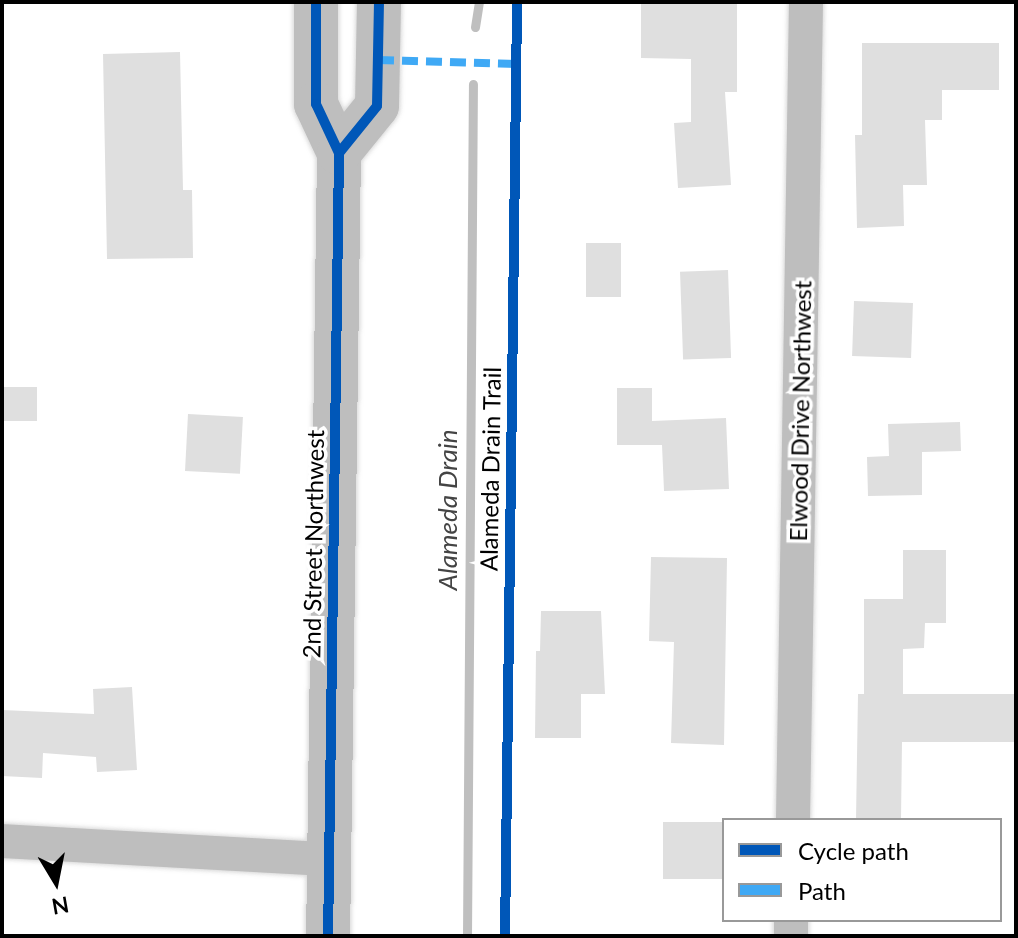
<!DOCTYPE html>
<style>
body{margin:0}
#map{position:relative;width:1018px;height:938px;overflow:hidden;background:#fff;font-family:Lato,sans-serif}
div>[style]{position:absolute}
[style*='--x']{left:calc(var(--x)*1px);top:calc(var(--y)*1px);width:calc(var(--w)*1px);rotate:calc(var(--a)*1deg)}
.stream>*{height:9px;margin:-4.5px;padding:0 4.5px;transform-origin:4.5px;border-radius:4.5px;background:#bfbfbf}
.building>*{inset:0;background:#dfdfdf;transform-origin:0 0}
.roads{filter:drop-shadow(0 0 2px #dbdbdb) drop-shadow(0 0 2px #dbdbdb)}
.street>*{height:34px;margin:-17px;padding:0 17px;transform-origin:17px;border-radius:17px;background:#bebebe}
.primary>*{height:44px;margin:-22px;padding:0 22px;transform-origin:22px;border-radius:22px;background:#bebebe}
.quiet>*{height:8px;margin-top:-4px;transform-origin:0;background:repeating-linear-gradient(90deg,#3fa9f5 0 16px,transparent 0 24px)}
.cycleway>*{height:10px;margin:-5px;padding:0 5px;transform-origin:5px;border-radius:5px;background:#0057b8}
span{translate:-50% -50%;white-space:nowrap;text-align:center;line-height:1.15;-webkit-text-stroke:7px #fff;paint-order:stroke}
.street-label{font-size:24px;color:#000}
.water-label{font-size:26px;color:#444;font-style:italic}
.frame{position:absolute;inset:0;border:4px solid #000;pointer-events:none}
.legend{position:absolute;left:722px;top:818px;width:280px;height:104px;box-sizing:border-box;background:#fff;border:2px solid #999;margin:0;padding:10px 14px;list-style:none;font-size:24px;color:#000}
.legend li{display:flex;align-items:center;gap:16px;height:40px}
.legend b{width:40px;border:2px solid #999}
.north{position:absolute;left:16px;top:842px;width:80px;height:80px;-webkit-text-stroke:6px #fff;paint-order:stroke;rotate:170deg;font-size:22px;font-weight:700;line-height:32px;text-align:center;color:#000}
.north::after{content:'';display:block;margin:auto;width:28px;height:36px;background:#000;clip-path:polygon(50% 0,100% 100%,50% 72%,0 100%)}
</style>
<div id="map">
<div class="stream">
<i style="--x:475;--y:27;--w:25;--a:-81"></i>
<i style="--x:467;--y:936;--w:852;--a:-89.6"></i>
</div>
<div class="building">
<i style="clip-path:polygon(641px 2px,737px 2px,737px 92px,725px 92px,731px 185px,678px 188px,674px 123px,691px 122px,691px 59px,641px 58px)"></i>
<i style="clip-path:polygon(862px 43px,999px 43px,999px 90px,942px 90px,942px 120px,925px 120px,927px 185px,903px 185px,904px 226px,857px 228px,855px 135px,862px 135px)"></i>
<i style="clip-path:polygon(180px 52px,183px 190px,192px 190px,193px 258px,107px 259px,103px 54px)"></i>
<i style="left:586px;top:243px;width:35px;height:54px"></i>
<i style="left:728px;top:270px;width:88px;height:48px;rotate:88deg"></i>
<i style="left:854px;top:301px;width:59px;height:55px;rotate:2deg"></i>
<i style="left:2px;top:387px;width:35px;height:34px"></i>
<i style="clip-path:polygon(617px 388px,652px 388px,652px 421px,726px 418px,729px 489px,664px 491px,662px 445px,617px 445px)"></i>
<i style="left:188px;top:414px;width:55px;height:57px;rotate:3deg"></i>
<i style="clip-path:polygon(960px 422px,961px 451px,922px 452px,922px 495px,868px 496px,867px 457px,889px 456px,888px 424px)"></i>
<i style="clip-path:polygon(903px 550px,946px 550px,946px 623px,925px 623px,924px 648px,903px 649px,903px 694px,1016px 694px,1016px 742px,902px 742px,901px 820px,856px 820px,858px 694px,864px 694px,864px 599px,903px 599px)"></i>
<i style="clip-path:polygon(651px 557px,727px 558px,724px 745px,671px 743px,674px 642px,649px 641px)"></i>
<i style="clip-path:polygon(541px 611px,601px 611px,605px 694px,581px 694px,581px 738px,535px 738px,536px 651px,540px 651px)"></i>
<i style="clip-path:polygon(132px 687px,137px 770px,97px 772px,96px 757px,43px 753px,42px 778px,2px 776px,2px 710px,94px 714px,93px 689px)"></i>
<i style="left:663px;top:822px;width:61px;height:57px"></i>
</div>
<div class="roads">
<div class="street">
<i style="--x:793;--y:820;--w:818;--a:-89.09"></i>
<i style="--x:2;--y:841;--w:326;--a:3.2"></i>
<i style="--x:791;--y:936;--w:16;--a:-90"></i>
</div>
<div class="primary">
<i style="--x:316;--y:2;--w:102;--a:90"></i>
<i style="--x:316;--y:104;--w:54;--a:64.9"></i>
<i style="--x:339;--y:153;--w:783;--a:90.8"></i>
<i style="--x:339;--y:153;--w:60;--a:-51"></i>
<i style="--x:377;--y:106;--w:104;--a:-88.9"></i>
</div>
</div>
<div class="quiet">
<i style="--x:378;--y:60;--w:139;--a:1.6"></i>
</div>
<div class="cycleway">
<i style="--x:316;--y:2;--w:102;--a:90"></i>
<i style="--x:316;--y:104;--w:54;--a:64.9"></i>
<i style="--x:339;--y:153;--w:783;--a:90.8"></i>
<i style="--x:339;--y:153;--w:60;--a:-51"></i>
<i style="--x:377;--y:106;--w:104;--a:-88.9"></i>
<i style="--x:505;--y:936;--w:934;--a:-89.26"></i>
</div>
<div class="street-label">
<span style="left:800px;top:411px;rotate:-89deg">Elwood Drive Northwest</span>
<span style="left:490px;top:469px;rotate:-89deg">Alameda Drain Trail</span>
<span style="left:313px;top:544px;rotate:-89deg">2nd Street Northwest</span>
</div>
<div class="water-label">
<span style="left:448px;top:510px;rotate:-90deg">Alameda Drain</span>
</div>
<div class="frame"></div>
<ul class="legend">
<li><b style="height:10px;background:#0057b8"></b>Cycle path</li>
<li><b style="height:10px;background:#3fa9f5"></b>Path</li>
</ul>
<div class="north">N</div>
</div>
